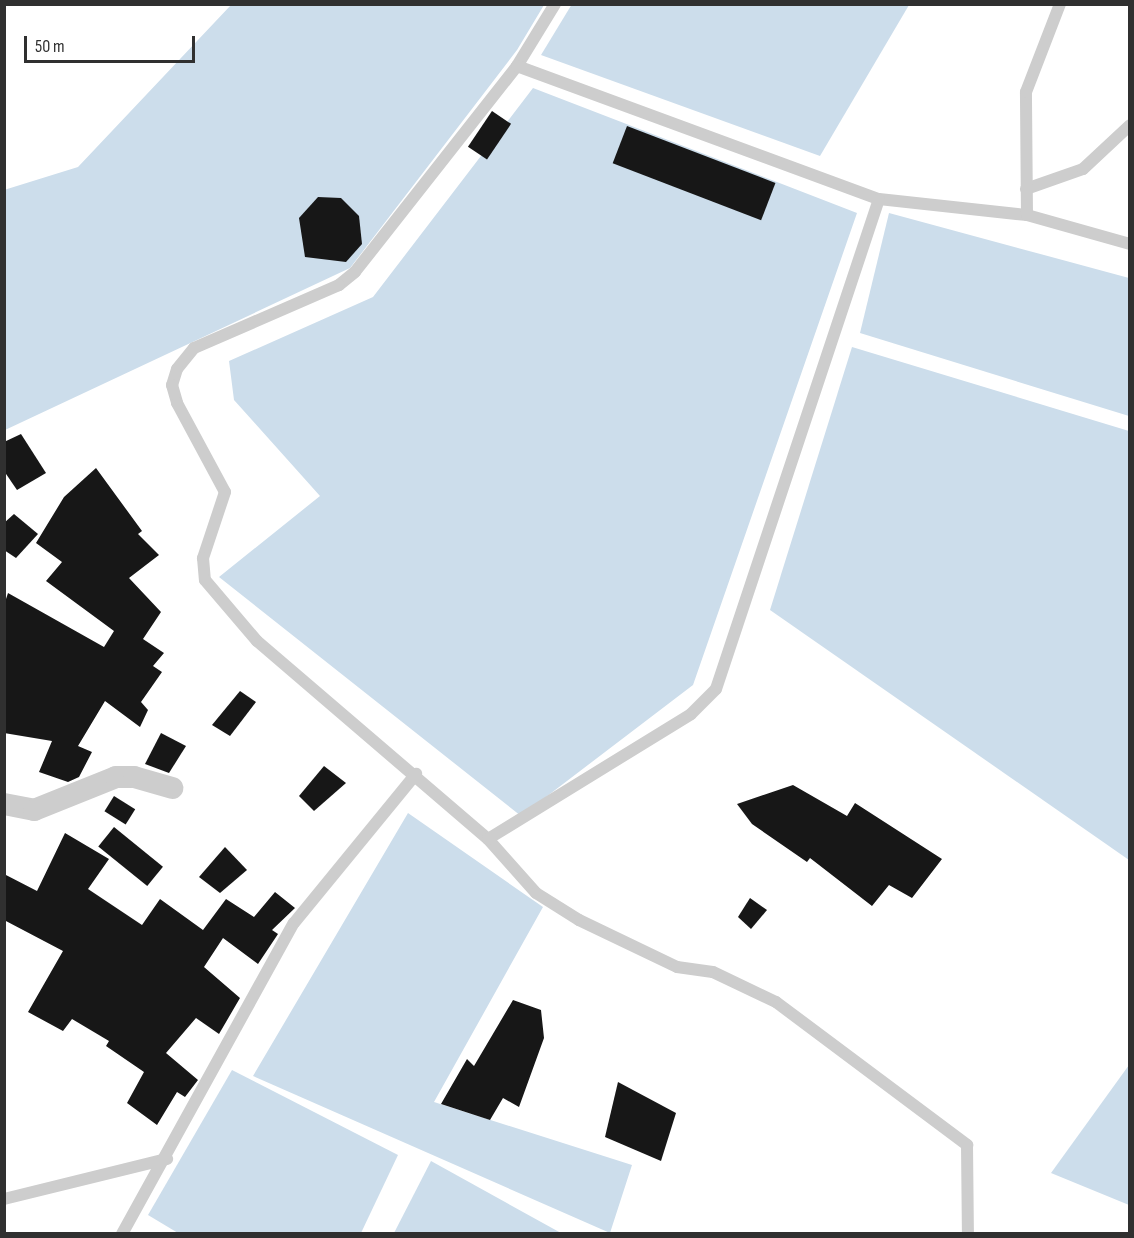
<!DOCTYPE html>
<style>
body{margin:0}
#map{position:relative;width:1134px;height:1238px;overflow:hidden;background:#fff;font-family:"Sofia Sans Condensed",sans-serif}
div>[style]{position:absolute}
[style*='--x']{left:calc(var(--x)*1px);top:calc(var(--y)*1px);width:calc(var(--w)*1px);rotate:calc(var(--a)*1deg)}
.water>*{inset:0;background:#ccddeb}
.building>*{inset:0;background:#171717;transform-origin:0 0}
.service>*{height:12px;margin:-6px;padding:0 6px;transform-origin:6px;border-radius:6px;background:#cdcdcd}
.minor>*{height:22px;margin:-11px;padding:0 11px;transform-origin:11px;border-radius:11px;background:#cdcdcd}
span{translate:-50% -50%;white-space:nowrap;text-align:center;line-height:1.15;-webkit-text-stroke:6px #fff;paint-order:stroke}
.frame{position:absolute;inset:0;border:6px solid #303030;pointer-events:none}
.scale{position:absolute;left:24px;top:36px;width:171px;height:27px;box-sizing:border-box;border:3px solid #303030;border-top:0;padding-left:8px;font-size:18px;line-height:21px;white-space:nowrap;color:#303030;-webkit-text-stroke:4px #fff;paint-order:stroke}
</style>
<div id="map">
<div class="water">
<i style="clip-path:polygon(572px 4px,909px 4px,909px 5px,820px 156px,541px 55px)"></i>
<i style="clip-path:polygon(231px 5px,544px 5px,517px 50px,350px 268px,5px 430px,4px 190px,78px 167px)"></i>
<i style="clip-path:polygon(533px 88px,857px 213px,693px 685px,521px 816px,219px 577px,320px 496px,234px 400px,229px 361px,373px 297px)"></i>
<i style="clip-path:polygon(889px 213px,1129px 278px,1129px 416px,860px 333px)"></i>
<i style="clip-path:polygon(852px 347px,1129px 431px,1129px 860px,770px 610px)"></i>
<i style="clip-path:polygon(408px 813px,543px 907px,434px 1102px,632px 1165px,610px 1233px,253px 1076px)"></i>
<i style="clip-path:polygon(1129px 1065px,1129px 1205px,1051px 1173px)"></i>
<i style="clip-path:polygon(232px 1070px,398px 1155px,361px 1233px,178px 1233px,148px 1215px)"></i>
<i style="clip-path:polygon(431px 1161px,561px 1233px,394px 1233px)"></i>
</div>
<div class="building">
<i style="left:492px;top:111px;width:23px;height:43px;rotate:34deg"></i>
<i style="left:627px;top:126px;width:159px;height:40px;rotate:21deg"></i>
<i style="clip-path:polygon(318px 197px,341px 198px,359px 216px,362px 244px,346px 262px,305px 257px,299px 218px)"></i>
<i style="clip-path:polygon(21px 434px,46px 473px,17px 490px,4px 471px,4px 442px)"></i>
<i style="clip-path:polygon(96px 468px,142px 531px,138px 534px,159px 555px,129px 578px,161px 612px,143px 639px,164px 653px,153px 666px,162px 672px,141px 702px,148px 710px,140px 727px,105px 701px,78px 746px,92px 752px,79px 777px,68px 782px,39px 772px,52px 741px,4px 733px,4px 605px,8px 593px,104px 647px,114px 631px,46px 581px,62px 562px,36px 543px,64px 497px)"></i>
<i style="clip-path:polygon(14px 514px,38px 534px,16px 558px,4px 550px,4px 523px)"></i>
<i style="clip-path:polygon(240px 691px,256px 702px,230px 736px,212px 725px)"></i>
<i style="clip-path:polygon(161px 733px,186px 746px,169px 773px,145px 764px)"></i>
<i style="clip-path:polygon(324px 766px,346px 783px,314px 811px,299px 796px)"></i>
<i style="clip-path:polygon(793px 785px,847px 816px,855px 803px,942px 859px,912px 898px,889px 885px,872px 906px,810px 858px,807px 862px,752px 824px,737px 804px)"></i>
<i style="left:114px;top:796px;width:25px;height:18px;rotate:32deg"></i>
<i style="left:114px;top:827px;width:63px;height:25px;rotate:39deg"></i>
<i style="clip-path:polygon(65px 833px,109px 859px,88px 889px,142px 925px,160px 899px,203px 930px,226px 899px,254px 917px,275px 892px,295px 908px,272px 930px,278px 934px,258px 964px,223px 938px,204px 967px,240px 998px,219px 1034px,196px 1018px,166px 1053px,198px 1080px,185px 1097px,177px 1092px,157px 1125px,127px 1103px,144px 1072px,106px 1046px,109px 1041px,72px 1019px,63px 1031px,28px 1012px,63px 951px,4px 920px,4px 874px,37px 891px)"></i>
<i style="clip-path:polygon(225px 847px,247px 870px,220px 893px,199px 877px)"></i>
<i style="clip-path:polygon(750px 898px,767px 910px,751px 929px,738px 917px)"></i>
<i style="clip-path:polygon(513px 1000px,541px 1010px,544px 1038px,519px 1107px,503px 1098px,490px 1120px,441px 1104px,467px 1059px,474px 1066px)"></i>
<i style="clip-path:polygon(618px 1082px,676px 1113px,661px 1161px,605px 1137px)"></i>
</div>
<div class="service">
<i style="--x:555;--y:4;--w:73;--a:121.5"></i>
<i style="--x:517;--y:66;--w:262;--a:128.2"></i>
<i style="--x:355;--y:272;--w:21;--a:141"></i>
<i style="--x:339;--y:285;--w:158;--a:156.5"></i>
<i style="--x:194;--y:348;--w:27;--a:129"></i>
<i style="--x:177;--y:369;--w:17;--a:107"></i>
<i style="--x:172;--y:385;--w:19;--a:74"></i>
<i style="--x:177;--y:403;--w:101;--a:61.7"></i>
<i style="--x:225;--y:492;--w:70;--a:108.4"></i>
<i style="--x:203;--y:558;--w:22;--a:85"></i>
<i style="--x:205;--y:580;--w:80;--a:49.6"></i>
<i style="--x:257;--y:641;--w:304;--a:40.6"></i>
<i style="--x:488;--y:839;--w:72;--a:48.4"></i>
<i style="--x:536;--y:893;--w:51;--a:32.1"></i>
<i style="--x:579;--y:920;--w:109;--a:25.6"></i>
<i style="--x:677;--y:967;--w:36;--a:8"></i>
<i style="--x:713;--y:972;--w:70;--a:25.5"></i>
<i style="--x:776;--y:1002;--w:239;--a:36.8"></i>
<i style="--x:967;--y:1145;--w:89;--a:89.4"></i>
<i style="--x:517;--y:66;--w:386;--a:20.2"></i>
<i style="--x:879;--y:199;--w:149;--a:6.2"></i>
<i style="--x:1027;--y:215;--w:107;--a:15.7"></i>
<i style="--x:1026;--y:189;--w:60;--a:-19.3"></i>
<i style="--x:1083;--y:169;--w:64;--a:-43.1"></i>
<i style="--x:1027;--y:215;--w:123;--a:-90.5"></i>
<i style="--x:1026;--y:92;--w:94;--a:-68.9"></i>
<i style="--x:488;--y:839;--w:238;--a:-31.6"></i>
<i style="--x:691;--y:714;--w:35;--a:-45"></i>
<i style="--x:716;--y:689;--w:516;--a:-71.6"></i>
<i style="--x:4;--y:1199;--w:168;--a:-13.8"></i>
<i style="--x:122;--y:1234;--w:355;--a:-61.1"></i>
<i style="--x:294;--y:923;--w:193;--a:-50.7"></i>
</div>
<div class="minor">
<i style="--x:4;--y:804;--w:31;--a:11"></i>
<i style="--x:34;--y:810;--w:88;--a:-21.9"></i>
<i style="--x:116;--y:777;--w:18;--a:0"></i>
<i style="--x:134;--y:777;--w:40;--a:16"></i>
</div>
<div class="frame"></div>
<div class="scale">50 m</div>
</div>
